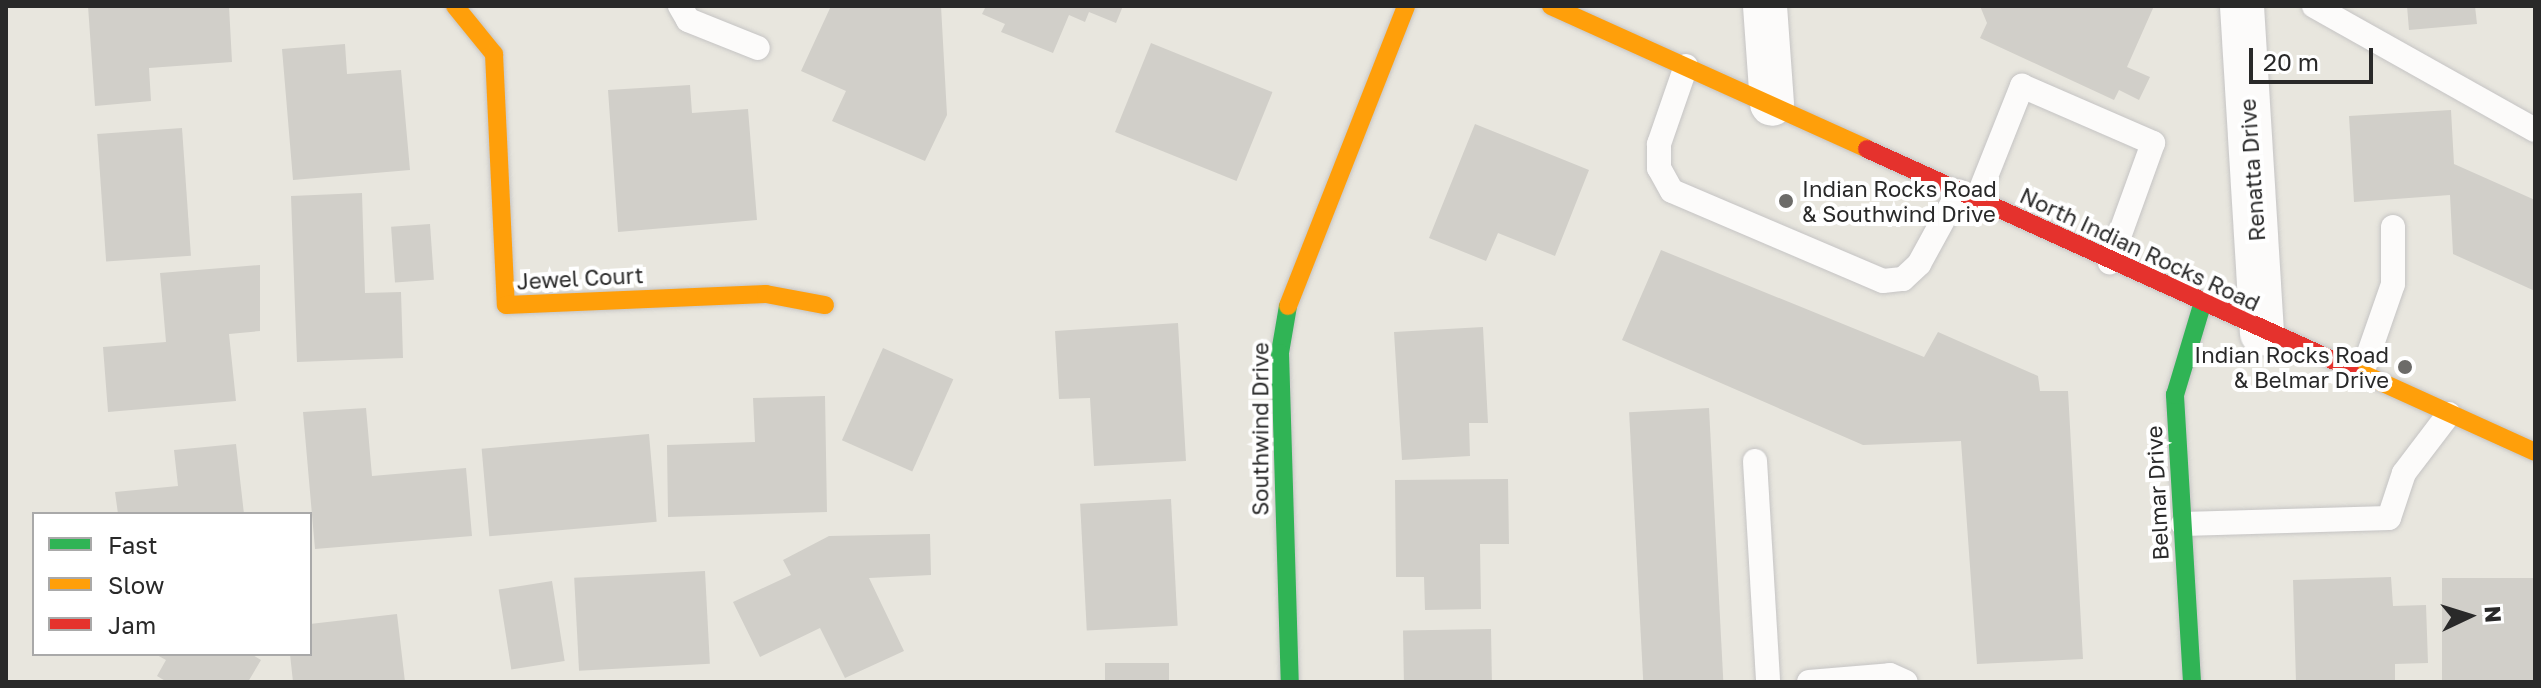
<!DOCTYPE html>
<style>
body{margin:0}
#map{position:relative;width:2541px;height:688px;overflow:hidden;background:#e8e6de;font-family:"Golos Text",sans-serif}
div>[style]{position:absolute}
[style*='--x']{left:calc(var(--x)*1px);top:calc(var(--y)*1px);width:calc(var(--w)*1px);rotate:calc(var(--a)*1deg)}
.building>*{inset:0;background:#d1cfc9;transform-origin:0 0}
.roads{filter:drop-shadow(0 0 2px #c5c4c4) drop-shadow(0 0 2px #c5c4c4)}
.lane>*{height:24px;margin:-12px;padding:0 12px;transform-origin:12px;border-radius:12px;background:#fcfbfa}
.street>*{height:44px;margin:-22px;padding:0 22px;transform-origin:22px;border-radius:22px;background:#fcfbfa}
.fast>*{height:18px;margin:-9px;padding:0 9px;transform-origin:9px;border-radius:9px;background:#30b455}
.slow>*{height:18px;margin:-9px;padding:0 9px;transform-origin:9px;border-radius:9px;background:#ff9f0a}
.jam>*{height:18px;margin:-9px;padding:0 9px;transform-origin:9px;border-radius:9px;background:#e5322d}
.dots>*{width:22px;height:22px;translate:-50% -50%;box-sizing:border-box;border:4px solid #fff;border-radius:50%}
span{translate:-50% -50%;white-space:nowrap;text-align:center;line-height:1.15;-webkit-text-stroke:8px #fff;paint-order:stroke}
.street-label{font-size:22px;color:#292929}
.poi-label{font-size:22px;color:#292929}
.left{translate:0 -50%;text-align:left}
.right{translate:-100% -50%;text-align:right}
.frame{position:absolute;inset:0;border:8px solid #292929;pointer-events:none}
.legend{position:absolute;left:32px;top:512px;width:280px;height:144px;box-sizing:border-box;background:#fff;border:2px solid #a9a9a9;margin:0;padding:10px 14px;list-style:none;font-size:24px;color:#292929}
.legend li{display:flex;align-items:center;gap:16px;height:40px}
.legend b{width:40px;border:2px solid #a9a9a9}
.north{position:absolute;left:2429px;top:576px;width:80px;height:80px;-webkit-text-stroke:6px #fff;paint-order:stroke;rotate:86deg;font-size:22px;font-weight:700;line-height:32px;text-align:center;color:#292929}
.north::after{content:'';display:block;margin:auto;width:28px;height:36px;background:#292929;clip-path:polygon(50% 0,100% 100%,50% 72%,0 100%)}
.scale{position:absolute;left:2249px;top:48px;width:124px;height:36px;box-sizing:border-box;border:4px solid #292929;border-top:0;padding-left:10px;font-size:24px;line-height:28px;white-space:nowrap;color:#292929;-webkit-text-stroke:6px #fff;paint-order:stroke}
</style>
<div id="map">
<div class="building">
<i style="clip-path:polygon(88px 6px,229px 6px,232px 62px,149px 68px,151px 101px,95px 106px)"></i>
<i style="clip-path:polygon(831px 6px,941px 6px,947px 115px,925px 161px,832px 121px,846px 91px,801px 71px)"></i>
<i style="clip-path:polygon(986px 6px,1123px 6px,1116px 23px,1089px 12px,1085px 22px,1069px 15px,1053px 53px,1001px 32px,1005px 24px,982px 14px)"></i>
<i style="clip-path:polygon(1980px 6px,2154px 6px,2127px 67px,2150px 77px,2139px 100px,2119px 90px,2114px 100px,1980px 38px,1987px 23px)"></i>
<i style="clip-path:polygon(2407px 6px,2475px 6px,2477px 24px,2409px 30px)"></i>
<i style="left:1151px;top:43px;width:131px;height:96px;rotate:22deg"></i>
<i style="clip-path:polygon(345px 44px,347px 74px,401px 70px,410px 170px,293px 180px,282px 49px)"></i>
<i style="clip-path:polygon(690px 85px,692px 113px,748px 109px,757px 220px,618px 232px,608px 90px)"></i>
<i style="clip-path:polygon(2451px 110px,2454px 164px,2535px 200px,2535px 291px,2453px 254px,2450px 195px,2354px 202px,2349px 116px)"></i>
<i style="clip-path:polygon(1475px 124px,1589px 170px,1555px 256px,1498px 233px,1486px 261px,1429px 238px)"></i>
<i style="left:182px;top:128px;width:128px;height:85px;rotate:86deg"></i>
<i style="clip-path:polygon(362px 193px,365px 293px,401px 292px,403px 358px,297px 362px,291px 196px)"></i>
<i style="left:430px;top:224px;width:56px;height:39px;rotate:86deg"></i>
<i style="clip-path:polygon(1661px 250px,1924px 357px,1938px 332px,2038px 376px,2040px 391px,2068px 391px,2083px 659px,1977px 664px,1961px 441px,1863px 445px,1622px 340px)"></i>
<i style="clip-path:polygon(260px 265px,260px 331px,229px 334px,236px 401px,108px 412px,103px 347px,166px 342px,160px 273px)"></i>
<i style="clip-path:polygon(1178px 323px,1186px 461px,1094px 466px,1090px 398px,1059px 399px,1055px 331px)"></i>
<i style="clip-path:polygon(1483px 327px,1488px 423px,1469px 423px,1470px 456px,1402px 460px,1394px 332px)"></i>
<i style="left:883px;top:348px;width:77px;height:101px;rotate:24deg"></i>
<i style="clip-path:polygon(825px 396px,827px 512px,668px 517px,667px 445px,755px 442px,753px 398px)"></i>
<i style="clip-path:polygon(366px 408px,372px 476px,466px 468px,472px 536px,315px 549px,303px 412px)"></i>
<i style="left:1709px;top:408px;width:274px;height:80px;rotate:87deg"></i>
<i style="left:649px;top:434px;width:88px;height:168px;rotate:85deg"></i>
<i style="clip-path:polygon(236px 444px,244px 514px,118px 514px,115px 492px,178px 486px,174px 450px)"></i>
<i style="clip-path:polygon(1508px 479px,1509px 544px,1480px 544px,1481px 609px,1425px 610px,1424px 577px,1396px 577px,1395px 480px)"></i>
<i style="left:1171px;top:499px;width:127px;height:91px;rotate:87deg"></i>
<i style="clip-path:polygon(930px 534px,931px 575px,869px 578px,904px 651px,845px 678px,820px 628px,760px 657px,733px 602px,791px 575px,783px 560px,829px 536px)"></i>
<i style="left:705px;top:571px;width:93px;height:131px;rotate:87deg"></i>
<i style="clip-path:polygon(2391px 577px,2393px 606px,2426px 605px,2428px 663px,2395px 664px,2395px 682px,2296px 682px,2293px 580px)"></i>
<i style="left:2535px;top:578px;width:104px;height:93px;rotate:90deg"></i>
<i style="left:552px;top:581px;width:81px;height:54px;rotate:81deg"></i>
<i style="clip-path:polygon(397px 614px,405px 682px,293px 682px,290px 654px,310px 654px,310px 624px)"></i>
<i style="left:1491px;top:629px;width:53px;height:88px;rotate:89deg"></i>
<i style="clip-path:polygon(155px 654px,251px 654px,261px 660px,248px 682px,167px 682px,157px 676px,166px 660px)"></i>
<i style="left:1169px;top:663px;width:19px;height:64px;rotate:90deg"></i>
</div>
<div class="roads">
<div class="lane">
<i style="--x:680;--y:6;--w:16;--a:60"></i>
<i style="--x:688;--y:20;--w:75;--a:21.8"></i>
<i style="--x:2314;--y:6;--w:253;--a:29.3"></i>
<i style="--x:1686;--y:66;--w:83;--a:109.1"></i>
<i style="--x:1659;--y:144;--w:24;--a:90"></i>
<i style="--x:1659;--y:168;--w:26;--a:61"></i>
<i style="--x:1672;--y:191;--w:229;--a:23.1"></i>
<i style="--x:1883;--y:281;--w:20;--a:-6"></i>
<i style="--x:1903;--y:279;--w:22;--a:-43"></i>
<i style="--x:1919;--y:264;--w:83;--a:-61.3"></i>
<i style="--x:1977;--y:199;--w:122;--a:-68.3"></i>
<i style="--x:2022;--y:86;--w:143;--a:23.5"></i>
<i style="--x:2153;--y:143;--w:127;--a:109.9"></i>
<i style="--x:2361;--y:376;--w:97;--a:-70.8"></i>
<i style="--x:2393;--y:284;--w:57;--a:-90"></i>
<i style="--x:1755;--y:461;--w:221;--a:86.6"></i>
<i style="--x:2183;--y:524;--w:206;--a:-1.7"></i>
<i style="--x:2389;--y:518;--w:47;--a:-71.6"></i>
<i style="--x:2404;--y:473;--w:74;--a:-52.7"></i>
<i style="--x:1809;--y:682;--w:81;--a:-4.9"></i>
<i style="--x:1890;--y:675;--w:17;--a:24"></i>
</div>
<div class="street">
<i style="--x:1765;--y:6;--w:98;--a:85.9"></i>
<i style="--x:2242;--y:6;--w:328;--a:86.5"></i>
</div>
<div class="fast">
<i style="--x:1288;--y:306;--w:48;--a:99.7"></i>
<i style="--x:1280;--y:353;--w:329;--a:88.3"></i>
<i style="--x:2192;--y:682;--w:288;--a:-93.4"></i>
<i style="--x:2175;--y:395;--w:94;--a:-73.3"></i>
</div>
<div class="slow">
<i style="--x:455;--y:6;--w:62;--a:50.9"></i>
<i style="--x:494;--y:54;--w:251;--a:87.3"></i>
<i style="--x:506;--y:305;--w:260;--a:-2.4"></i>
<i style="--x:766;--y:294;--w:60;--a:10.6"></i>
<i style="--x:1551;--y:6;--w:347;--a:24.3"></i>
<i style="--x:1288;--y:306;--w:322;--a:-68.5"></i>
<i style="--x:2350;--y:368;--w:203;--a:24.4"></i>
</div>
<div class="jam">
<i style="--x:1867;--y:149;--w:530;--a:24.39"></i>
</div>
</div>
<div class="dots">
<i style="left:1786px;top:201px;background:#6c6b68"></i>
<i style="left:2405px;top:367px;background:#6c6b68"></i>
</div>
<div class="street-label">
<span style="left:2252px;top:170px;rotate:-94deg">Renatta Drive</span>
<span style="left:2140px;top:249px;rotate:25deg">North Indian Rocks Road</span>
<span style="left:580px;top:278px;rotate:-3deg">Jewel Court</span>
<span style="left:1260px;top:429px;rotate:-90deg">Southwind Drive</span>
<span style="left:2157px;top:493px;rotate:-93deg">Belmar Drive</span>
</div>
<div class="poi-label">
<span class="left" style="left:1802px;top:201px">Indian Rocks Road<br>&amp; Southwind Drive</span>
<span class="right" style="left:2389px;top:367px">Indian Rocks Road<br>&amp; Belmar Drive</span>
</div>
<div class="frame"></div>
<ul class="legend">
<li><b style="height:10px;background:#30b455"></b>Fast</li>
<li><b style="height:10px;background:#ff9f0a"></b>Slow</li>
<li><b style="height:10px;background:#e5322d"></b>Jam</li>
</ul>
<div class="north">N</div>
<div class="scale">20 m</div>
</div>
